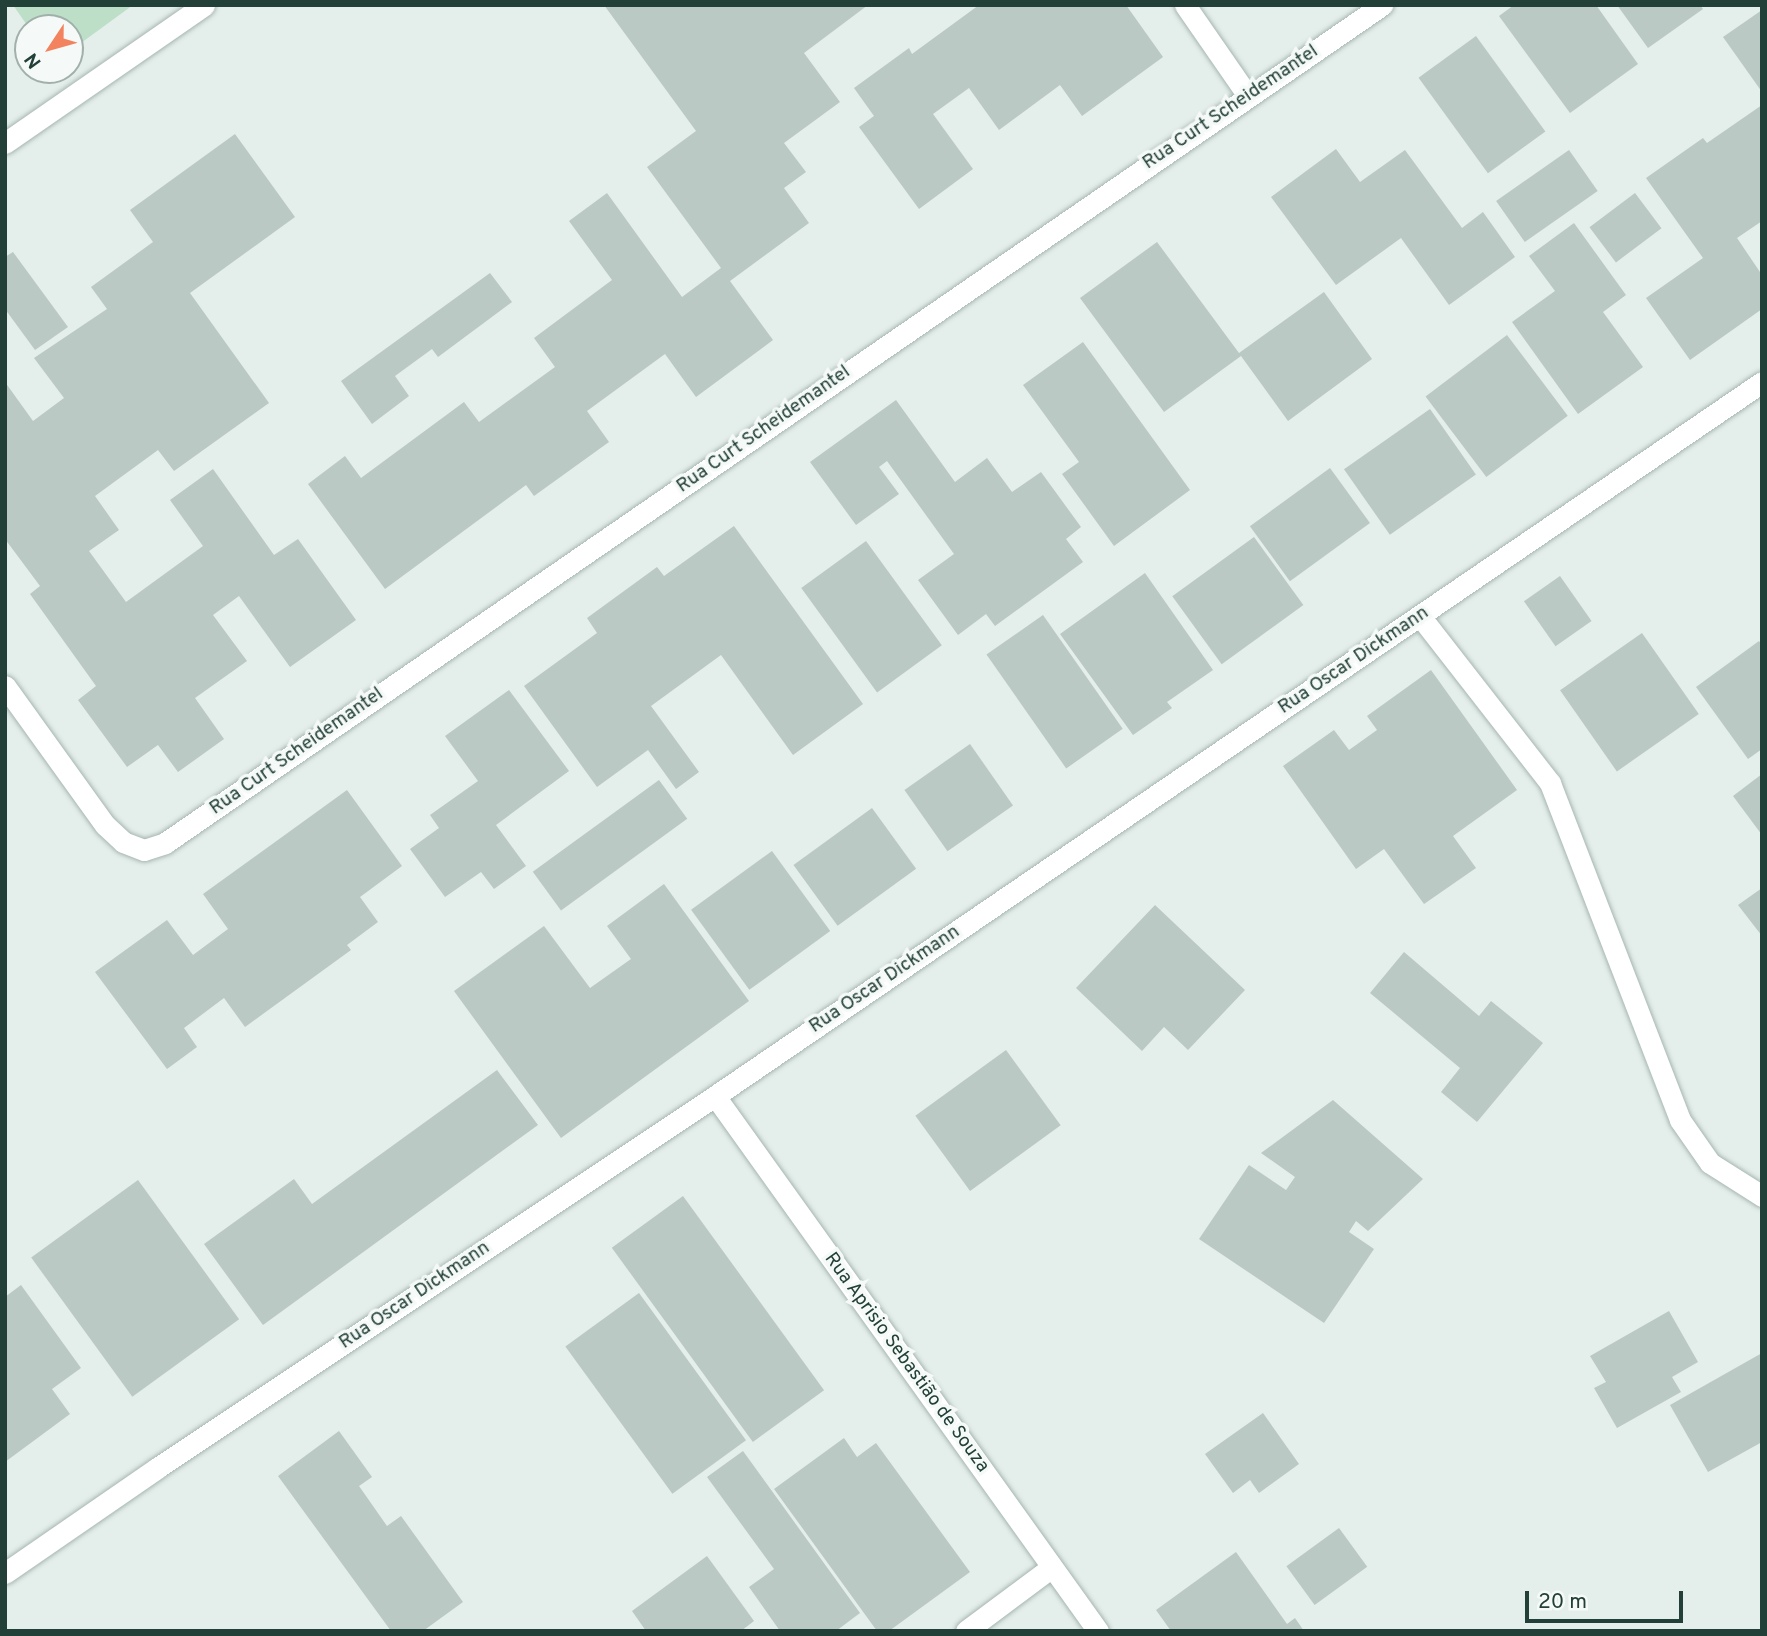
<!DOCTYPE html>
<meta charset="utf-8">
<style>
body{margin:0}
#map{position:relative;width:1767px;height:1636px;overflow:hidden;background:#e4eeea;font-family:Overpass,sans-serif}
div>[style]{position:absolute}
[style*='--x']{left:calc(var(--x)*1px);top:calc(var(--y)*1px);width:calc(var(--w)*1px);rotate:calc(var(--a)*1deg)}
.green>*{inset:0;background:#bddfc7}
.building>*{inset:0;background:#bac9c3;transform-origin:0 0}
.roads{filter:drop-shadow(0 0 2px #a6b6b1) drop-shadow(0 0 2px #a6b6b1)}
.service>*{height:21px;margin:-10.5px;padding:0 10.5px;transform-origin:10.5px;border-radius:10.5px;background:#fff}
.minor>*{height:21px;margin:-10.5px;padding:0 10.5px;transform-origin:10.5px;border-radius:10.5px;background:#fff}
.tertiary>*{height:21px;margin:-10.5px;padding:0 10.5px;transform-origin:10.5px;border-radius:10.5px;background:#fff}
span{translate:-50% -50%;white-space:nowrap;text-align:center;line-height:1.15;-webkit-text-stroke:7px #f5faf8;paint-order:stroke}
.street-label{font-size:19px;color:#234038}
.frame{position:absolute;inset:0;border:7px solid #234038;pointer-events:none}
.north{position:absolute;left:14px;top:14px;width:70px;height:70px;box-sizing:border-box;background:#f5faf8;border:2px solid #a1b0ab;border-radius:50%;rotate:234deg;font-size:19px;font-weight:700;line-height:28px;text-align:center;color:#234038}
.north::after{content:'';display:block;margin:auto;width:24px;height:32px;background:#f3835e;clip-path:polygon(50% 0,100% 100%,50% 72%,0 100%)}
.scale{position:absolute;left:1525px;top:1591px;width:158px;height:32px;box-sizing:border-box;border:4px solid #234038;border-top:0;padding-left:9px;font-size:21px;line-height:24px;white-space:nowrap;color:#234038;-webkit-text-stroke:5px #f5faf8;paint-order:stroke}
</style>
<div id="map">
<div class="green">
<i style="clip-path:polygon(13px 5px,133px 5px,70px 51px,70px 28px,29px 28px)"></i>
</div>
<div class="building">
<i style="clip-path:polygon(604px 5px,868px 5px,804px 53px,840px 102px,784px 143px,806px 172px,784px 188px,809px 223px,730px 281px,773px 340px,696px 397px,665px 354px,587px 411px,609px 442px,534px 496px,526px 485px,385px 589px,308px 484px,345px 456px,361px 478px,464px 402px,479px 422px,555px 367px,534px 338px,612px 280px,569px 221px,607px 193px,682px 297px,721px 268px,647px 167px,696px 131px)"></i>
<i style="clip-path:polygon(979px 5px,1126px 5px,1163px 57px,1082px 116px,1060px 85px,999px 130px,969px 88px,933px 114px,973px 169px,919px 209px,859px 127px,874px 116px,854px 88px,909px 48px,912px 54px)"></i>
<i style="clip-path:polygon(1514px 5px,1596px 5px,1638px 64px,1570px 113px,1499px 16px)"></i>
<i style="clip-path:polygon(1617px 5px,1700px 5px,1703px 9px,1648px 48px)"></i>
<i style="clip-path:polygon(1762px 10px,1762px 92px,1723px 37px)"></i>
<i style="left:1476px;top:36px;width:118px;height:71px;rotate:54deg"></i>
<i style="clip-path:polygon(1762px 105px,1762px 221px,1737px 238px,1762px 275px,1762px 309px,1690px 360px,1646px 298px,1703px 258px,1646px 178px,1703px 138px,1707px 143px)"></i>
<i style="clip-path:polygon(235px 134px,295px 217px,190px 293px,269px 403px,174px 471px,158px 450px,95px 496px,119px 530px,89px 551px,126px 602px,203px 546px,170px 500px,213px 469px,274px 555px,298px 539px,356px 620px,290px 667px,239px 596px,213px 615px,247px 661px,195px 698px,224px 739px,178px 772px,158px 745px,127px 767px,78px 700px,96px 686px,30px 594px,40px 586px,5px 539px,5px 382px,33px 421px,64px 398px,34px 358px,107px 309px,91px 287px,153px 242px,130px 210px)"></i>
<i style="clip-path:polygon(1336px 149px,1360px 182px,1405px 150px,1462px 228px,1483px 212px,1515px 257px,1449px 305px,1401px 238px,1336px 285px,1271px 197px)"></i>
<i style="left:1569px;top:150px;width:50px;height:89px;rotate:55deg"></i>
<i style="left:1635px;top:193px;width:44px;height:57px;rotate:53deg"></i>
<i style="clip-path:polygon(1574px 223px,1626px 295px,1603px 312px,1643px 367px,1578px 414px,1512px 322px,1555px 291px,1529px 256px)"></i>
<i style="clip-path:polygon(1157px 242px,1239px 353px,1324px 292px,1372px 359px,1288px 421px,1241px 356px,1164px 412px,1080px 298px)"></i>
<i style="clip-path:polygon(13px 252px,68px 327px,35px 350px,5px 309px,5px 257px)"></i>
<i style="clip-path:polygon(490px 273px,512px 302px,438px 357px,432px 349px,395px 376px,409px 396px,372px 424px,341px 381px)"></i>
<i style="left:1507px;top:335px;width:101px;height:102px;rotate:53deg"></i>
<i style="clip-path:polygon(1083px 342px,1190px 490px,1114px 546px,1062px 474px,1079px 462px,1023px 385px)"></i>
<i style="clip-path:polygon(896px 400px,955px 482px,987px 458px,1012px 492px,1041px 472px,1081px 527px,1066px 539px,1083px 562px,995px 626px,986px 614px,958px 635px,918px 580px,954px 554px,887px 461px,879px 467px,899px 494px,856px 525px,810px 462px)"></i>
<i style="left:1430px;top:409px;width:80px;height:105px;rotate:55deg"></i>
<i style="left:1330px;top:468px;width:68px;height:99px;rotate:54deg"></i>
<i style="clip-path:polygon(734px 526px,863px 704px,793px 755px,721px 655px,651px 706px,699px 772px,676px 789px,648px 750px,597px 787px,524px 686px,597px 633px,587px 618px,657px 567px,664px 576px)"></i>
<i style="left:1254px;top:537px;width:84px;height:101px;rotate:54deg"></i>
<i style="left:866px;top:541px;width:129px;height:80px;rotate:54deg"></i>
<i style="clip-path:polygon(1145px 573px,1213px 670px,1167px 702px,1172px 708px,1133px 735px,1060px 634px)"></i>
<i style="left:1560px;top:576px;width:55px;height:44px;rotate:55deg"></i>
<i style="left:1043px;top:615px;width:139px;height:69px;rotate:55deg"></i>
<i style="left:1642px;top:633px;width:99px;height:100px;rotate:55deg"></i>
<i style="clip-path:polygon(1759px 641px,1762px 645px,1762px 749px,1748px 759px,1696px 687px)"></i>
<i style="clip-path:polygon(1431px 670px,1517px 790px,1453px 836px,1476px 868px,1424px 904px,1384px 849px,1356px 869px,1283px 766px,1334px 730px,1349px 750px,1377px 730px,1367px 716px)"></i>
<i style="clip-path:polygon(509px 690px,569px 771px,496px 825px,526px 866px,494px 889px,481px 872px,445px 897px,410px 849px,439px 828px,430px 815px,478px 781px,445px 736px)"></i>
<i style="left:970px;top:744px;width:75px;height:80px;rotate:55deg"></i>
<i style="clip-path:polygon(1762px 774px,1762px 835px,1733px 796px)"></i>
<i style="left:659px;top:780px;width:48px;height:156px;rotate:54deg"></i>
<i style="clip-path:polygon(347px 790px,402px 866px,360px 897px,378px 922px,347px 945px,351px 950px,245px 1027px,224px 998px,184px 1028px,197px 1047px,167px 1069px,95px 972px,167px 920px,193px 955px,228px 929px,203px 894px)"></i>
<i style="left:872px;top:808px;width:75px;height:97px;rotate:54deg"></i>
<i style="left:772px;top:851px;width:99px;height:100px;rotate:54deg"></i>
<i style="clip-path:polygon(664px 884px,749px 1001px,561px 1138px,454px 991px,544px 926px,590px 988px,631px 959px,607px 926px)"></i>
<i style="clip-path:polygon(1762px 888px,1762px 936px,1738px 905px)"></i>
<i style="clip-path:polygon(1155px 905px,1245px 990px,1188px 1050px,1164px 1027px,1142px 1051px,1076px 988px)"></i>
<i style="clip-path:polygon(1404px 952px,1479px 1016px,1491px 1001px,1543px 1043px,1477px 1122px,1441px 1092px,1460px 1068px,1370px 993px)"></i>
<i style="left:1006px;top:1050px;width:93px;height:112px;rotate:54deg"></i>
<i style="clip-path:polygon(497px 1070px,538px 1125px,263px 1325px,204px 1244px,294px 1179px,312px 1204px)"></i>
<i style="clip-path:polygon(1333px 1100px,1423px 1179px,1368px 1231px,1356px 1221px,1349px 1232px,1374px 1249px,1324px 1323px,1199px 1239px,1249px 1165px,1286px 1190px,1295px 1177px,1261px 1153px)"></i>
<i style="left:138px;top:1180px;width:172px;height:132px;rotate:54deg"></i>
<i style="left:683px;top:1196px;width:240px;height:88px;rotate:54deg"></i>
<i style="clip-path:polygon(21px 1285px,81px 1368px,52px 1389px,70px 1414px,5px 1462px,5px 1297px)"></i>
<i style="left:639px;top:1293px;width:182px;height:91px;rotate:54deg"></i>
<i style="clip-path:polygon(1669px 1311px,1698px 1362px,1672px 1377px,1681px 1392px,1617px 1428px,1594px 1388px,1606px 1382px,1590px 1356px)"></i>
<i style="clip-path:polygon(1762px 1353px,1762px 1442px,1708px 1472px,1670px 1405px)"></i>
<i style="clip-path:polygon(1263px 1413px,1299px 1464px,1259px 1493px,1250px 1480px,1233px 1493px,1205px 1454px)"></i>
<i style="clip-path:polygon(339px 1431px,372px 1477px,359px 1486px,387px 1526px,401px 1516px,463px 1602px,423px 1631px,391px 1631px,278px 1476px)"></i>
<i style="clip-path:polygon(844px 1438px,857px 1457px,876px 1443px,970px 1572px,889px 1631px,877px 1631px,774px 1489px)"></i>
<i style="clip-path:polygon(743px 1451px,860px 1613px,836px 1631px,780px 1631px,749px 1587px,774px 1569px,707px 1477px)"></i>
<i style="left:1339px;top:1528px;width:48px;height:65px;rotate:54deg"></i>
<i style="clip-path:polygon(1236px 1552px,1287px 1624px,1295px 1618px,1304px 1631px,1171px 1631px,1156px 1610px)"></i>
<i style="clip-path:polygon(707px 1556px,754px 1621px,741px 1631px,646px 1631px,632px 1611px)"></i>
</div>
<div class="roads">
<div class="service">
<i style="--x:1420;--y:616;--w:212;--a:52.1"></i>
<i style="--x:1550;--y:783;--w:361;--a:68.9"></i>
<i style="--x:1680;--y:1120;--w:52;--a:55.1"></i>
<i style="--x:1710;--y:1163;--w:62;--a:32.4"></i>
</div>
<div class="minor">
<i style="--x:1185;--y:5;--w:111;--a:55.3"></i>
<i style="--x:5;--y:143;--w:242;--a:-34.7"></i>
<i style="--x:5;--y:686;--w:171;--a:54.3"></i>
<i style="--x:105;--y:825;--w:25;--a:43"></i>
<i style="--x:123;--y:842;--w:22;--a:21"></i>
<i style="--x:144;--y:850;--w:22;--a:-18"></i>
<i style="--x:165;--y:843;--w:1478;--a:-34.55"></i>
<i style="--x:715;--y:1096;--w:658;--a:54.4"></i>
<i style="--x:966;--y:1631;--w:107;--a:-36.7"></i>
</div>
<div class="tertiary">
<i style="--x:5;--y:1573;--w:185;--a:-34.6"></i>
<i style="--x:157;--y:1468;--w:671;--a:-33.69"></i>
<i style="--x:715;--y:1096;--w:1267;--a:-34.29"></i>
</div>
</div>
<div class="street-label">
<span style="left:1231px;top:108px;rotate:-34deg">Rua Curt Scheidemantel</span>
<span style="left:764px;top:430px;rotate:-35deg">Rua Curt Scheidemantel</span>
<span style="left:1354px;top:661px;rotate:-34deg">Rua Oscar Dickmann</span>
<span style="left:297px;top:752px;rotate:-35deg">Rua Curt Scheidemantel</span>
<span style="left:885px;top:980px;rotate:-34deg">Rua Oscar Dickmann</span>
<span style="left:415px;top:1296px;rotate:-34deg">Rua Oscar Dickmann</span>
<span style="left:906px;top:1363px;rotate:54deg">Rua Aprisio Sebastião de Souza</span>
</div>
<div class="frame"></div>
<div class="north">N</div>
<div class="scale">20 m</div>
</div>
